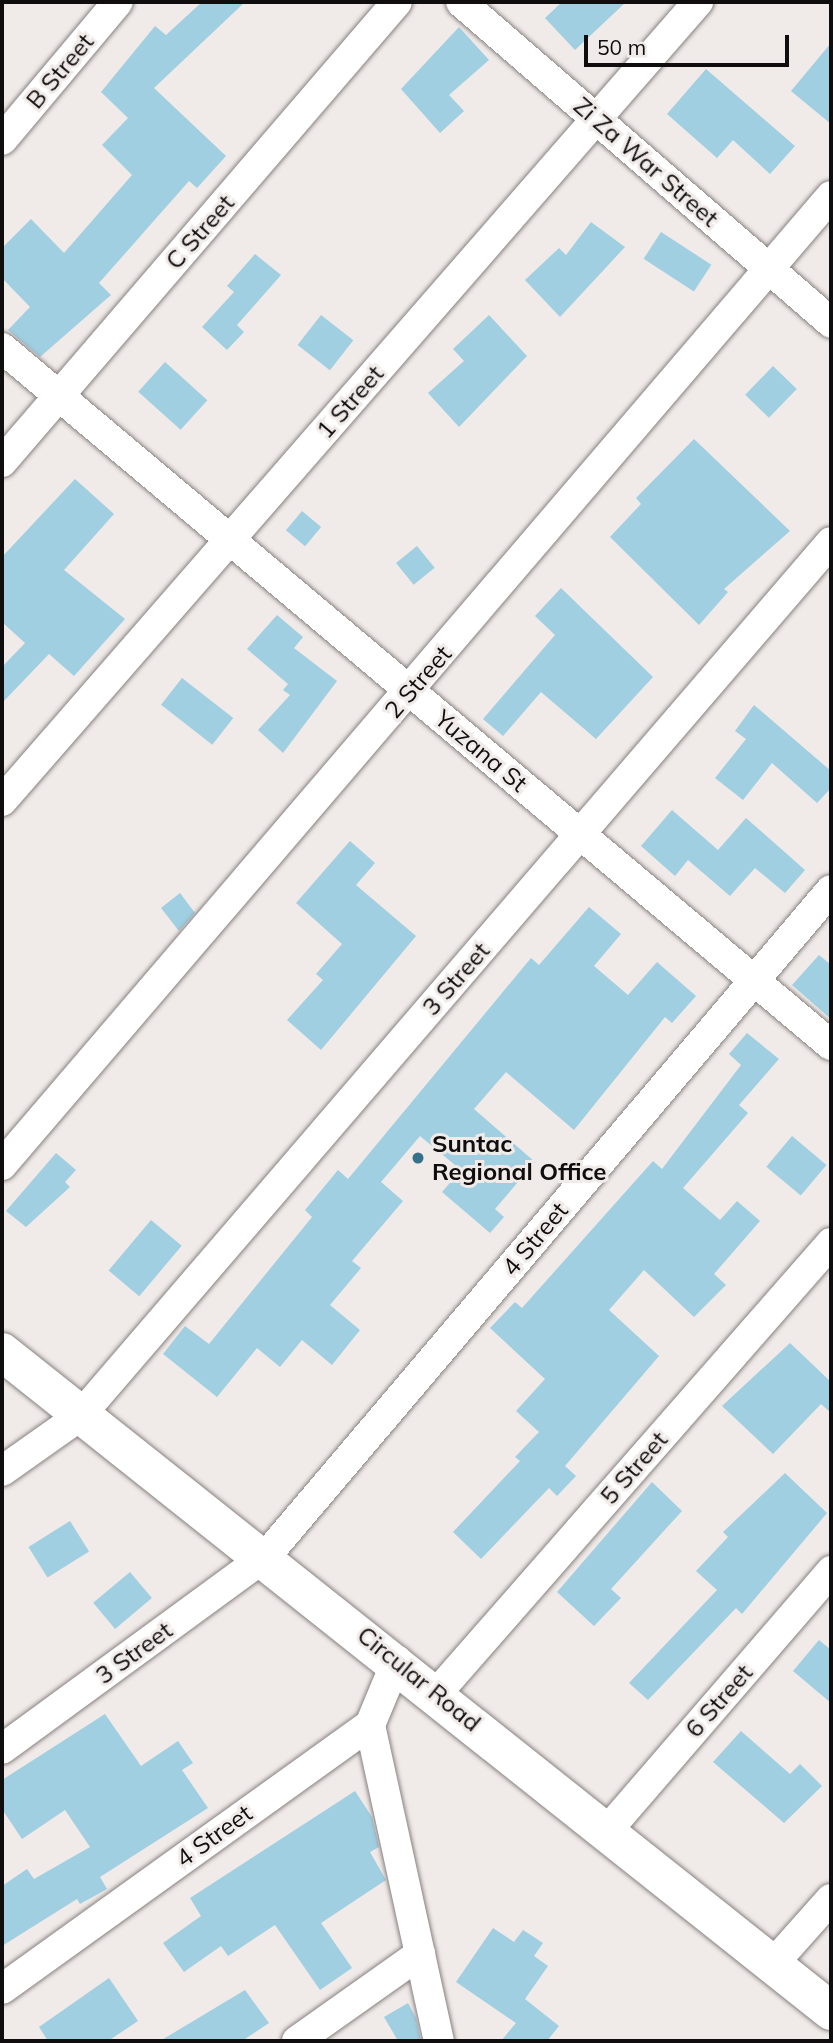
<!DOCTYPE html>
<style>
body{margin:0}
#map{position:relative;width:833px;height:2043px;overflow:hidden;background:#f0eae8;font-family:Mulish,sans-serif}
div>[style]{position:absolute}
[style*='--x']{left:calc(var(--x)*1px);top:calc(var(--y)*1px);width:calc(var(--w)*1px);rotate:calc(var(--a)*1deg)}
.building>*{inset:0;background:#a0cfe2;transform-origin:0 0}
.roads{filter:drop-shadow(0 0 2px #878180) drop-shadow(0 0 2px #878180)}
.minor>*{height:30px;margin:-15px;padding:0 15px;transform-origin:15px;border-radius:15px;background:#fff}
.primary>*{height:38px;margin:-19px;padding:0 19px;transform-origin:19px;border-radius:19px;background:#fff}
.dots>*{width:19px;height:19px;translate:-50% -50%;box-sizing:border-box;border:4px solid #f0eae8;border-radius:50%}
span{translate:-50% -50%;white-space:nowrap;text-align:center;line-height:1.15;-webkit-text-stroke:6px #f0eae8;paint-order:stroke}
.street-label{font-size:24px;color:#0f0d0d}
.poi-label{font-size:24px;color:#0f0d0d;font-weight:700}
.left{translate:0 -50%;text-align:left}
.frame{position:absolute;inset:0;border:4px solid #0f0d0d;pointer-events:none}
.scale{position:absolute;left:584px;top:35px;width:205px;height:32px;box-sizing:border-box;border:4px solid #0f0d0d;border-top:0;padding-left:9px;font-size:21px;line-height:24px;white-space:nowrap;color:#0f0d0d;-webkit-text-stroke:5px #f0eae8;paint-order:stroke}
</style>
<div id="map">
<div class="building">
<i style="clip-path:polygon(202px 2px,245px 2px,154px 88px,226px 156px,197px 188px,189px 181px,99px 283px,111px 295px,40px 357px,8px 330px,30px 307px,2px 278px,2px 248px,31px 219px,64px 253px,132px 175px,102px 145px,128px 118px,101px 92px,155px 26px,166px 35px)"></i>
<i style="clip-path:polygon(562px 2px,626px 2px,575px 50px,545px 18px)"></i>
<i style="clip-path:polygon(459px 27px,489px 60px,449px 95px,464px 111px,440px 133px,401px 89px)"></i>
<i style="clip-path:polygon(831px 43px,831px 124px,791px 91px)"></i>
<i style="clip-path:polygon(706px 69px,795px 146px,770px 174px,733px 140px,717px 158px,667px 114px)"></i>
<i style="clip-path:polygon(591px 222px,625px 247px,560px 317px,525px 280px,559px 248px,566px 255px)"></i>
<i style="left:661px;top:232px;width:60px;height:32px;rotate:33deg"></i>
<i style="clip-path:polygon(255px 254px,281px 275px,237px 325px,244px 332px,227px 350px,202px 327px,234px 292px,227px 286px)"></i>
<i style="left:321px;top:315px;width:41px;height:38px;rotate:38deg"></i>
<i style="clip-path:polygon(489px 315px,527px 356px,459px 427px,428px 393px,464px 361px,453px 349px)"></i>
<i style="left:165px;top:362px;width:57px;height:40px;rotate:42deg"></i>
<i style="left:773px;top:366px;width:33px;height:40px;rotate:44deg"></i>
<i style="clip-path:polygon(694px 439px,790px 531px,724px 589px,728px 592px,699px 625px,610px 537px,641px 504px,636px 498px)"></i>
<i style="clip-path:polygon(75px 479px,114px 514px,64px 570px,125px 619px,74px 676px,49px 654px,2px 703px,2px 667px,25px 643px,2px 622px,2px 557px)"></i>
<i style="left:302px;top:511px;width:25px;height:25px;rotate:40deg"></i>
<i style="left:417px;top:546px;width:28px;height:27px;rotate:51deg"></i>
<i style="clip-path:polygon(561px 588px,653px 677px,596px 739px,541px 692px,503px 736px,483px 719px,555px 635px,535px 616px)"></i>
<i style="clip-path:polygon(277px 615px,303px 637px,294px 648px,337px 681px,283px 753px,258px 730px,290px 695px,283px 690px,288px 684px,247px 649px)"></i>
<i style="left:182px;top:678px;width:65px;height:34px;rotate:38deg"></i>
<i style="clip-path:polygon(754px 705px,831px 771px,831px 788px,817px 803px,772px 763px,743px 800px,715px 778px,746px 739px,735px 731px)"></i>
<i style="clip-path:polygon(672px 810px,718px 850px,746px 818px,805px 870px,785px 893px,755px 868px,730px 896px,688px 860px,675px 876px,641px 846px)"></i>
<i style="clip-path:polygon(350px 841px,375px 863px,356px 885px,416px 936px,321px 1050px,287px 1020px,323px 980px,316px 974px,342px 944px,296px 903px)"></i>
<i style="clip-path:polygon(180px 893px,195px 913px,179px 931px,161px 908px)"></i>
<i style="clip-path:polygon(589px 907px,621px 934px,594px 966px,628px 995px,657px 962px,696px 996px,672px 1023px,665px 1017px,574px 1130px,506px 1072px,474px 1109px,535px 1162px,495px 1209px,504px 1217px,490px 1233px,442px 1192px,461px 1170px,420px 1136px,381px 1182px,403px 1201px,352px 1261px,361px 1268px,330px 1305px,360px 1330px,332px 1365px,302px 1340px,280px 1367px,257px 1348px,217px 1397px,163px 1354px,185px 1326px,209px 1344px,312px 1217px,305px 1210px,338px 1170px,348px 1179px,531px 958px,539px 965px)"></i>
<i style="clip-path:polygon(819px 955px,831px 965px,831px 1019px,792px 985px)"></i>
<i style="clip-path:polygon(747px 1033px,779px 1059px,739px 1105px,748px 1113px,683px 1188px,720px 1220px,737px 1201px,760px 1221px,714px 1274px,726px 1285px,694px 1317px,644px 1270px,609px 1310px,659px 1356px,565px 1466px,576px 1476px,557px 1496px,549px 1488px,481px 1559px,453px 1532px,520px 1461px,515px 1457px,539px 1432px,516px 1411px,545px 1379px,490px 1328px,515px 1302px,522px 1308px,653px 1161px,662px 1169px,741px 1065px,729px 1054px)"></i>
<i style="left:792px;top:1136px;width:45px;height:40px;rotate:40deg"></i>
<i style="clip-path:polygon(56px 1153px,76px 1170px,65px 1182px,70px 1187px,26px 1227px,6px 1211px)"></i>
<i style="left:151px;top:1220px;width:40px;height:66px;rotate:40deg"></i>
<i style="clip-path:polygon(790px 1343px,831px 1382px,831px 1413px,821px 1404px,773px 1454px,722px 1406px)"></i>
<i style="clip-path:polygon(785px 1473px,827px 1513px,742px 1614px,736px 1608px,648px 1700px,629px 1683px,717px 1590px,696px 1571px,728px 1537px,723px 1532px)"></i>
<i style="clip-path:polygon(652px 1482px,682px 1511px,611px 1589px,621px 1598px,594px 1626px,557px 1592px)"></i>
<i style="left:70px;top:1521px;width:36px;height:49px;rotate:58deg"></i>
<i style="left:130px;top:1572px;width:34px;height:48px;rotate:50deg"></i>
<i style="clip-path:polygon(819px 1640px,831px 1650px,831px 1703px,793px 1671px)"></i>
<i style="clip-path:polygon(105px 1714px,141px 1766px,178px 1741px,193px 1763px,182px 1770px,208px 1808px,100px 1877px,107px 1889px,80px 1904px,77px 1899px,2px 1946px,2px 1886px,27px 1869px,34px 1879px,90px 1847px,65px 1810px,22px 1839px,2px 1809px,2px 1780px)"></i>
<i style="clip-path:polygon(741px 1731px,790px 1774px,800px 1764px,822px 1786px,784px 1823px,713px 1762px)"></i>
<i style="clip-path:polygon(355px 1791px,372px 1817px,379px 1847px,370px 1852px,386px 1880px,321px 1923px,352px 1968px,320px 1990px,275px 1925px,228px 1956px,221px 1946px,184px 1972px,163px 1943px,201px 1916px,190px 1898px)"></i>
<i style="clip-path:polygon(493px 1928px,514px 1942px,523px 1930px,543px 1943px,534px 1956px,548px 1966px,525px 1999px,559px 2026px,547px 2041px,501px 2041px,516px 2023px,456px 1982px)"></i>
<i style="clip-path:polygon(109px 1978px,138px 2021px,108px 2041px,48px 2041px,39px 2027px)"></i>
<i style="clip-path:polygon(245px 1990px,269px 2023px,242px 2041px,160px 2041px)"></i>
<i style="clip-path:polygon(408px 2003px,416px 2018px,421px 2041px,398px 2041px,384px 2017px)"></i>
</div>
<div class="roads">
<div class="minor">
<i style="--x:461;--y:2;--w:490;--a:40.9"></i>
<i style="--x:2;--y:140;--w:180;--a:-50"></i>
<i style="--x:2;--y:348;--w:1083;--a:40.06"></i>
<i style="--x:2;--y:462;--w:606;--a:-49.35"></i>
<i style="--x:2;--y:801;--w:1060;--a:-48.94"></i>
<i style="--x:2;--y:1165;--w:1275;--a:-49.45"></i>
<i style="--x:2;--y:1471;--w:95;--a:-35.2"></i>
<i style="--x:80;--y:1416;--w:1152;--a:-49.33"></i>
<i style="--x:437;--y:1693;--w:598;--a:-48.8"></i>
<i style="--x:370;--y:1725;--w:323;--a:77.7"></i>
<i style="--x:2;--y:1749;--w:327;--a:-36.2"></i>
<i style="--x:266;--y:1556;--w:873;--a:-49.69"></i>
<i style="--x:606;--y:1832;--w:345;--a:-49.2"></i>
<i style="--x:773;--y:1964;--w:87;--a:-48.3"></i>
<i style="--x:2;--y:1989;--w:453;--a:-35.7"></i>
<i style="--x:370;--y:1725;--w:70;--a:-67.4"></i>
<i style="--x:297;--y:2041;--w:151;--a:-35.3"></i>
</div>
<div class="primary">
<i style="--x:2;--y:1352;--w:1059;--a:38.48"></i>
</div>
</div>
<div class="dots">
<i style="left:418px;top:1158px;background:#357289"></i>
</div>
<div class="street-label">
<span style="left:60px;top:71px;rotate:-50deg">B Street</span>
<span style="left:646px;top:162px;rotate:41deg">Zi Za War Street</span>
<span style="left:200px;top:232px;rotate:-49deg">C Street</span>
<span style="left:350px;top:402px;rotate:-49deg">1 Street</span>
<span style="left:418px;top:682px;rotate:-49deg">2 Street</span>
<span style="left:481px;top:751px;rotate:40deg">Yuzana St</span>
<span style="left:456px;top:979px;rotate:-49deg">3 Street</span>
<span style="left:535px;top:1239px;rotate:-50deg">4 Street</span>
<span style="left:634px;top:1468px;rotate:-49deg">5 Street</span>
<span style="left:134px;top:1653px;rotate:-36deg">3 Street</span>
<span style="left:419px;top:1679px;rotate:39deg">Circular Road</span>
<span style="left:719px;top:1701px;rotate:-49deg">6 Street</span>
<span style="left:214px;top:1836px;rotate:-36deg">4 Street</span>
</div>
<div class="poi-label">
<span class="left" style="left:432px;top:1158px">Suntac<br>Regional Office</span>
</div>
<div class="frame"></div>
<div class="scale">50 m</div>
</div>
